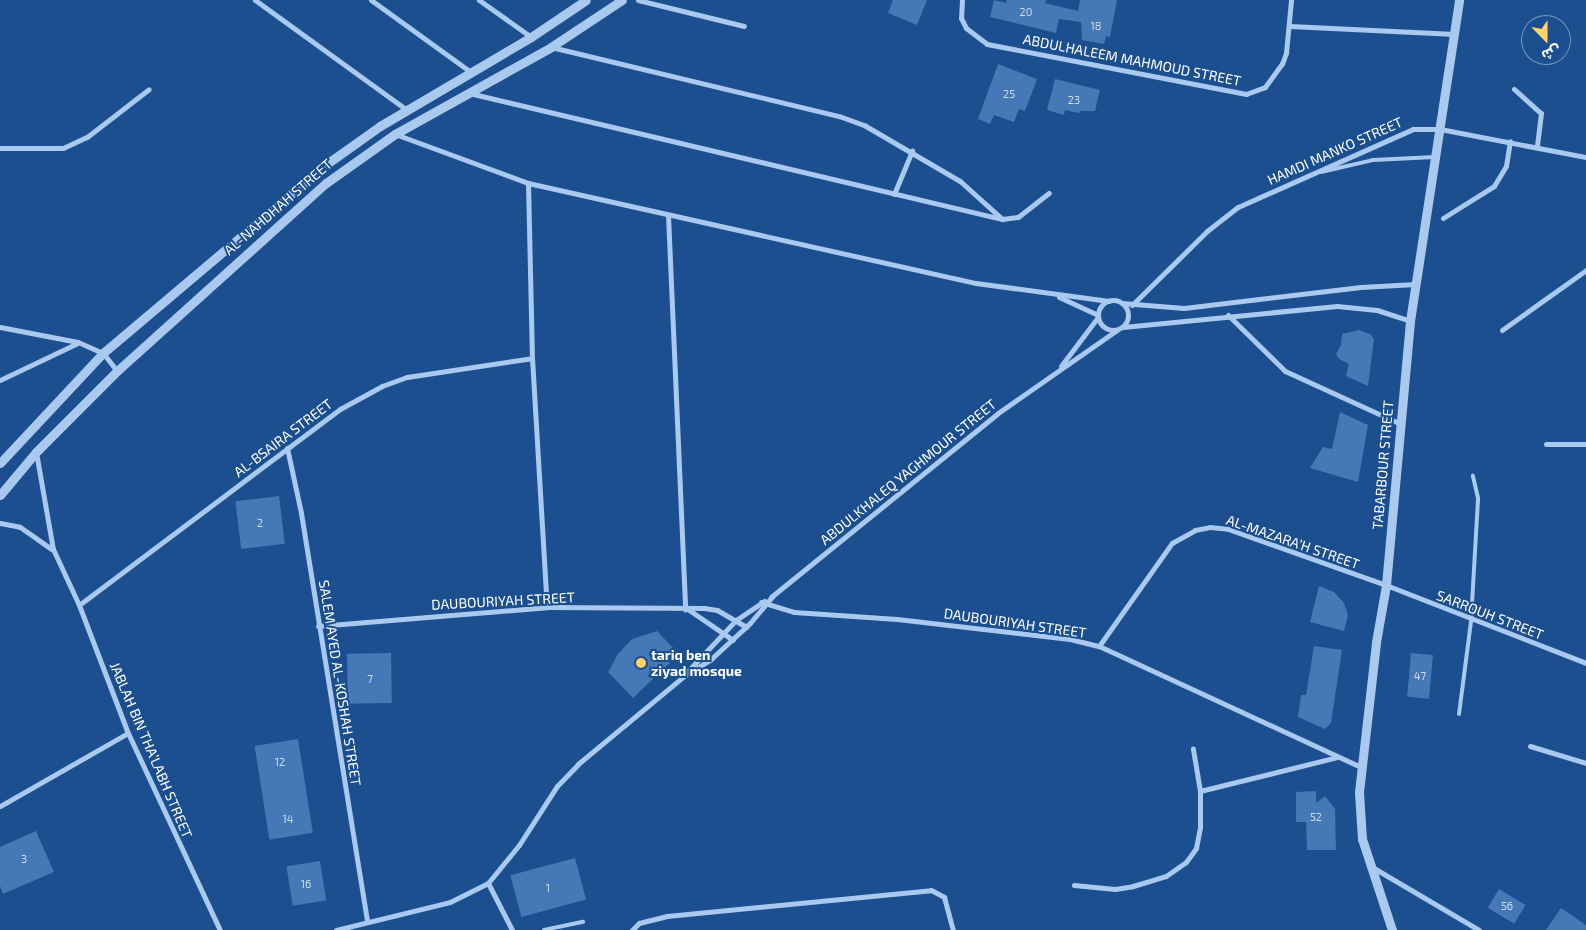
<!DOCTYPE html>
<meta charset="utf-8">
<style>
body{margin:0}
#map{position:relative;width:1586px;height:930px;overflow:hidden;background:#1b4f8f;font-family:"Exo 2","Noto Sans Arabic",sans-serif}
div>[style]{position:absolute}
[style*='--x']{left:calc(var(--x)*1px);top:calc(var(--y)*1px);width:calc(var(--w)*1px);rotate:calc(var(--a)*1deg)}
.building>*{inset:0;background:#4478b7;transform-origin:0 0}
.service>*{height:4px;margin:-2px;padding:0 2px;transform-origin:2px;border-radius:2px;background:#a9c9ee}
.minor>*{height:5px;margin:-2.5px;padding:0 2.5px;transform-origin:2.5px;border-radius:2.5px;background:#a9c9ee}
.minor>.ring{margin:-2.5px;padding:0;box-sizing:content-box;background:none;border:5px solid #a9c9ee;border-radius:50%}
.tertiary>*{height:9px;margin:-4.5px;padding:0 4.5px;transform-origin:4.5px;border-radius:4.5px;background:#a9c9ee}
.dots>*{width:14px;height:14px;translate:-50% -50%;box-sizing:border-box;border:2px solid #1b4f8f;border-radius:50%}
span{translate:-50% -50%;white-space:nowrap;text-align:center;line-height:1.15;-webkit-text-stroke:4px #1b4f8f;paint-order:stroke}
.number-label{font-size:11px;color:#d0dded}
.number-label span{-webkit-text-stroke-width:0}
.street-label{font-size:14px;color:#fff}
.poi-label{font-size:14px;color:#fff;font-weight:700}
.left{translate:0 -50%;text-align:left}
.north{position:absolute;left:1521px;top:15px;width:50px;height:50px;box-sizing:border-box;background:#1b4f8f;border:1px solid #7695bc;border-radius:50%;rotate:158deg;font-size:14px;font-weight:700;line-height:20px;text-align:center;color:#fff}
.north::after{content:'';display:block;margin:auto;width:18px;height:22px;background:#ffd166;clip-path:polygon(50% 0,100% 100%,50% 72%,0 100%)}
</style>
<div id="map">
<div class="building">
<i style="clip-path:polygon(893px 0,927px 0,917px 25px,888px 13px)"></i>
<i style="clip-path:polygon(994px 0,1006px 3px,1007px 0,1046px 0,1045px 3px,1078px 11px,1080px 0,1117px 0,1110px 37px,1106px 36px,1104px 44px,1082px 40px,1081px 22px,1059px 19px,1056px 33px,990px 17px)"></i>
<i style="clip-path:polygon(998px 64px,1037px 79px,1025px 111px,1019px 109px,1014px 122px,994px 115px,990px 124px,978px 119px)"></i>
<i style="clip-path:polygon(1055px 79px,1100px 90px,1095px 111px,1080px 111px,1079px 113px,1065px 110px,1064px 115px,1047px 110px)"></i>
<i style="clip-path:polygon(1359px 330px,1370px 334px,1374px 339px,1368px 386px,1346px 376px,1349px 364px,1339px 359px,1336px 354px,1341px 345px,1342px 334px)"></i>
<i style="clip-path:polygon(1340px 412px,1368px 425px,1358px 482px,1310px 468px,1323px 447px,1332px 449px)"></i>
<i style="left:279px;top:496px;width:48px;height:44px;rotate:83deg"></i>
<i style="clip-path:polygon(1319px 586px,1334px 592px,1344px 603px,1348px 615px,1344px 631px,1310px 622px)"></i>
<i style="clip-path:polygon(657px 631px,679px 654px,633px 698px,608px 672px,618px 654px,632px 639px)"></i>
<i style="clip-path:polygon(1314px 646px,1342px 650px,1331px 723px,1325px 729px,1298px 717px,1301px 695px,1306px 695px)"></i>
<i style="left:391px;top:653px;width:50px;height:44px;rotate:89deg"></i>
<i style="left:1411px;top:653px;width:22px;height:44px;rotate:5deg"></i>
<i style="left:298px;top:739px;width:95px;height:44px;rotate:81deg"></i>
<i style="clip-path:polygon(1316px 791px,1316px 803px,1325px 796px,1335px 809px,1336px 850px,1307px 850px,1306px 822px,1296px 822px,1296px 792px)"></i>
<i style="clip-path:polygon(36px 831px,54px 872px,3px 894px,0 886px,0 847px)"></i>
<i style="left:575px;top:858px;width:43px;height:67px;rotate:75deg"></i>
<i style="left:320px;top:861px;width:40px;height:34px;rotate:81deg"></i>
<i style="left:1499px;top:889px;width:31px;height:22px;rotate:31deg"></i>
<i style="clip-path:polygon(1561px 908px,1586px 925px,1586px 930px,1546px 930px)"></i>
</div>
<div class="service">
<i style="--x:1321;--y:172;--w:53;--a:-13"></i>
<i style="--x:1373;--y:160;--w:62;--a:-2.8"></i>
<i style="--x:1459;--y:714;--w:94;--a:-82.6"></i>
<i style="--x:1471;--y:621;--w:123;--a:-86.7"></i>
<i style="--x:1478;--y:498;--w:23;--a:-103"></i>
<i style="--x:544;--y:930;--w:40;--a:-12"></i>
</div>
<div class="minor">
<i style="--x:255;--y:0;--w:188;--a:35.9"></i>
<i style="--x:371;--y:0;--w:123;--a:35.8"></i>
<i style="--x:479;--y:0;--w:64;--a:35.4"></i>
<i style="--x:638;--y:0;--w:109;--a:13.8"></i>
<i style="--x:962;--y:0;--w:18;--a:93"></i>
<i style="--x:961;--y:18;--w:11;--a:63"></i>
<i style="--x:966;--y:28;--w:26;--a:37"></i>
<i style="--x:987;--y:44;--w:264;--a:10.9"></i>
<i style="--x:1246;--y:94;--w:20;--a:-20"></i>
<i style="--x:1265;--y:87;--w:29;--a:-54"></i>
<i style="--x:1282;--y:64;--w:12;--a:-70"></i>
<i style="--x:1286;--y:53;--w:53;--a:-84.6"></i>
<i style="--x:1290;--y:26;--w:165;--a:2.8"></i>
<i style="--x:551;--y:47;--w:296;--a:13.5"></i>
<i style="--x:839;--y:116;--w:27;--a:20"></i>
<i style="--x:864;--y:125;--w:111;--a:30.3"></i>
<i style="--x:960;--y:181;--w:57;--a:42.1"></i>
<i style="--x:1514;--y:89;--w:36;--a:42"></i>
<i style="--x:1541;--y:113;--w:34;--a:97"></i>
<i style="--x:469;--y:93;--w:548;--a:13.3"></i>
<i style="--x:1002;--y:219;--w:16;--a:-7"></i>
<i style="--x:1018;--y:217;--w:39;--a:-38"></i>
<i style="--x:395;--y:134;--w:142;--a:20.2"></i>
<i style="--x:528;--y:183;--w:459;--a:12.6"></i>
<i style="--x:976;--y:283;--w:134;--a:7.7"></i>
<i style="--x:0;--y:148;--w:63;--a:0"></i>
<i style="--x:63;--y:148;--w:26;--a:-25"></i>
<i style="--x:87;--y:137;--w:78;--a:-37.7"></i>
<i style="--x:528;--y:183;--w:175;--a:88.7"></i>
<i style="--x:532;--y:358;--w:249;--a:86.6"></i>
<i style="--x:894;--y:194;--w:47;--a:-67.3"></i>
<i style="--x:668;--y:215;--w:395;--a:87.5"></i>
<i style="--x:1443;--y:218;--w:60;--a:-32.1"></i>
<i style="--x:1494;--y:186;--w:23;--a:-59"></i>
<i style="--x:1506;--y:166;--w:25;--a:-81"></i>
<i style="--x:1059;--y:297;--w:43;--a:24.8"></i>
<i class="ring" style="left:1098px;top:300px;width:25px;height:25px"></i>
<i style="--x:1122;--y:303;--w:62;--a:4.6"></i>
<i style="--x:1184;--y:308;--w:178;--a:-6.8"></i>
<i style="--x:1361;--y:287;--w:55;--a:-3.1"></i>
<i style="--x:1132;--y:305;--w:105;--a:-44.6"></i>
<i style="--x:1207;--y:231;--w:39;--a:-38"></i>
<i style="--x:1238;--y:207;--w:192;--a:-24"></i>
<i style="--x:1413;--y:129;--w:27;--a:0"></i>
<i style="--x:1440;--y:129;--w:149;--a:10.9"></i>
<i style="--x:1228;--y:315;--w:80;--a:44.5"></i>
<i style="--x:1285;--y:371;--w:128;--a:24.6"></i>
<i style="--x:0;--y:327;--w:79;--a:10.9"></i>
<i style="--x:78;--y:342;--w:27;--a:24"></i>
<i style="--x:103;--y:353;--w:23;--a:52"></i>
<i style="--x:1123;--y:327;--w:215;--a:-5.6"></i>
<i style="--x:1337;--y:306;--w:40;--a:5.7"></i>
<i style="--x:1377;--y:310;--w:35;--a:18"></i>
<i style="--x:1502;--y:330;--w:103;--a:-35.5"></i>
<i style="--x:1061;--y:366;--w:61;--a:-52.9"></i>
<i style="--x:0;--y:380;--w:86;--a:-25.4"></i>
<i style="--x:1546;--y:444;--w:40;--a:0"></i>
<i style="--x:287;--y:448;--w:66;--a:77.8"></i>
<i style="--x:301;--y:513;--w:414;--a:80.8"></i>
<i style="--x:36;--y:452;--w:98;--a:80.1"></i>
<i style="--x:53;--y:549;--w:62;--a:65.1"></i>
<i style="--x:79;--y:605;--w:137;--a:69.1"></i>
<i style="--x:128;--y:733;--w:217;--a:65"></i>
<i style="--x:0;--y:523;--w:20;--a:11"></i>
<i style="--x:20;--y:527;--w:39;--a:35"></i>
<i style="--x:771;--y:597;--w:292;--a:-39"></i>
<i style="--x:998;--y:413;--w:145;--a:-34.9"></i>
<i style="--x:761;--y:602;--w:34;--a:17"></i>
<i style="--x:794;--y:612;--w:103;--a:3.9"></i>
<i style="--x:897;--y:619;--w:174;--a:6.6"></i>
<i style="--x:1070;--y:639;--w:30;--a:14"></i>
<i style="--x:1099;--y:646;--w:289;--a:24.8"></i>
<i style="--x:79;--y:605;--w:326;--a:-36.9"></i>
<i style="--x:340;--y:409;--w:48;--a:-28.7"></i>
<i style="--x:382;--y:386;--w:27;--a:-20"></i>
<i style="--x:407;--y:377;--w:126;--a:-8.6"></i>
<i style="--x:689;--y:610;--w:53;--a:34.3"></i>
<i style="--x:318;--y:626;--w:230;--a:-4.7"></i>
<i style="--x:547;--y:607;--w:157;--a:0.4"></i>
<i style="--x:704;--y:608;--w:13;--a:9"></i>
<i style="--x:717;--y:610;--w:34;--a:30"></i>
<i style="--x:1099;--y:646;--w:126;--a:-54.7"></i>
<i style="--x:1172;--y:543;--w:26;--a:-29"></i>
<i style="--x:1195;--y:530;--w:15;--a:-11"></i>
<i style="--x:1210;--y:527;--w:18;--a:6"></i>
<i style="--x:1228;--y:529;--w:168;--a:19.5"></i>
<i style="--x:1386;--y:585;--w:215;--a:21.3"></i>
<i style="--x:686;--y:673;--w:73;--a:-46.7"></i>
<i style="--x:736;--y:620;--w:34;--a:-34"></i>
<i style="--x:1530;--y:746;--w:59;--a:16.9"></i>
<i style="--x:1200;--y:791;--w:141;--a:-13.9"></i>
<i style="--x:0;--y:806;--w:147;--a:-29.7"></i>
<i style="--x:1372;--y:867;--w:124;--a:30.5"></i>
<i style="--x:488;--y:883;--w:53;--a:62.9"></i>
<i style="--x:1074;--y:885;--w:41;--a:5.6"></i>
<i style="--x:1115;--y:889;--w:18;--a:-9"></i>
<i style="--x:1133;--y:886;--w:34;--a:-17"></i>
<i style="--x:1166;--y:876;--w:24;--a:-35"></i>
<i style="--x:1186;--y:862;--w:17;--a:-54"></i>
<i style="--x:1196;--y:848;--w:21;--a:-79"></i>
<i style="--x:1200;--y:827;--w:36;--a:-90"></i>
<i style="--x:1200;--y:791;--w:43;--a:-99.5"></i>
<i style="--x:336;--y:930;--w:117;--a:-13.8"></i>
<i style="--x:450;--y:902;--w:42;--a:-26.6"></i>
<i style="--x:488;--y:883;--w:49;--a:-50.8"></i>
<i style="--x:519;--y:845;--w:70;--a:-57.2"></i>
<i style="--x:557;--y:786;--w:30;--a:-46"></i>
<i style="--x:578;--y:764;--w:138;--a:-39.7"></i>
<i style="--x:684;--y:676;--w:32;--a:-32"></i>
<i style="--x:711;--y:659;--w:53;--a:-42.7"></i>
<i style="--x:750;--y:623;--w:35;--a:-50"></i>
<i style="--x:632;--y:930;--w:10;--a:-45"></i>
<i style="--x:639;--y:923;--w:29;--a:-14"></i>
<i style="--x:667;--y:916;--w:265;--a:-5.6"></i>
<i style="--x:931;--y:890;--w:15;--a:28"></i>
<i style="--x:944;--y:897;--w:34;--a:75"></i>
</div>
<div class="tertiary">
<i style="--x:0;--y:463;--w:151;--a:-46.9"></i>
<i style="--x:103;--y:353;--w:294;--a:-40.2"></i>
<i style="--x:328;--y:163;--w:64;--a:-35.4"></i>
<i style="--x:380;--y:126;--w:175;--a:-30.5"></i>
<i style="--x:531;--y:37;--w:66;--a:-33.9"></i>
<i style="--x:0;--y:495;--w:56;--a:-50.1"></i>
<i style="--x:36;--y:452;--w:115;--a:-45"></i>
<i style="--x:117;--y:371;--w:281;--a:-42"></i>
<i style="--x:326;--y:183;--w:85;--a:-35.4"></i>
<i style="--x:395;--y:134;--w:179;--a:-29.1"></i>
<i style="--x:551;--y:47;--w:85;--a:-33.5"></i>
<i style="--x:1392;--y:930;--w:96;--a:-108.2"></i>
<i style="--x:1362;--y:839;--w:47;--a:-93.7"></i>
<i style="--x:1359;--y:792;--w:151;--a:-83.5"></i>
<i style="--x:1376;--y:642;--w:58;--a:-80"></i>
<i style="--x:1386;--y:585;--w:265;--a:-84.8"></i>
<i style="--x:1410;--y:321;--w:325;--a:-81.3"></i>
</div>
<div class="dots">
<i style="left:641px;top:663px;background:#ffd166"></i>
</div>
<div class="number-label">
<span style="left:1026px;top:12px">20</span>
<span style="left:1096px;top:26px">18</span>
<span style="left:1009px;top:94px">25</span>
<span style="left:1074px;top:100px">23</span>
<span style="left:260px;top:523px">2</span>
<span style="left:1420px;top:676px">47</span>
<span style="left:370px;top:679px">7</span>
<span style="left:280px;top:762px">12</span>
<span style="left:1316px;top:817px">52</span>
<span style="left:288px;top:819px">14</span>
<span style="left:24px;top:859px">3</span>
<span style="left:306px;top:884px">16</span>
<span style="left:548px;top:888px">1</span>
<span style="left:1507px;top:906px">56</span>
</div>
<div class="street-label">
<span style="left:1132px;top:60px;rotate:11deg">ABDULHALEEM MAHMOUD STREET</span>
<span style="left:1335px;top:151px;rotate:-24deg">HAMDI MANKO STREET</span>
<span style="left:278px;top:207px;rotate:-41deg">AL-NAHDHAH STREET</span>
<span style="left:283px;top:438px;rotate:-37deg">AL-BSAIRA STREET</span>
<span style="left:1383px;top:465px;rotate:-85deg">TABARBOUR STREET</span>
<span style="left:908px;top:472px;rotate:-39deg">ABDULKHALEQ YAGHMOUR STREET</span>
<span style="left:1293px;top:542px;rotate:19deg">AL-MAZARA’H STREET</span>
<span style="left:503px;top:601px;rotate:-3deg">DAUBOURIYAH STREET</span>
<span style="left:1490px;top:615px;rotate:21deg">SARROUH STREET</span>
<span style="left:1015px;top:623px;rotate:8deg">DAUBOURIYAH STREET</span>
<span style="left:340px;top:683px;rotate:81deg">SALEM AYED AL-KOSHAH STREET</span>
<span style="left:151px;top:750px;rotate:67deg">JABLAH BIN THA’LABH STREET</span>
</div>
<div class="poi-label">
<span class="left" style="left:651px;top:663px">tariq ben<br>ziyad mosque</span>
</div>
<div class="north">ش</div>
</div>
